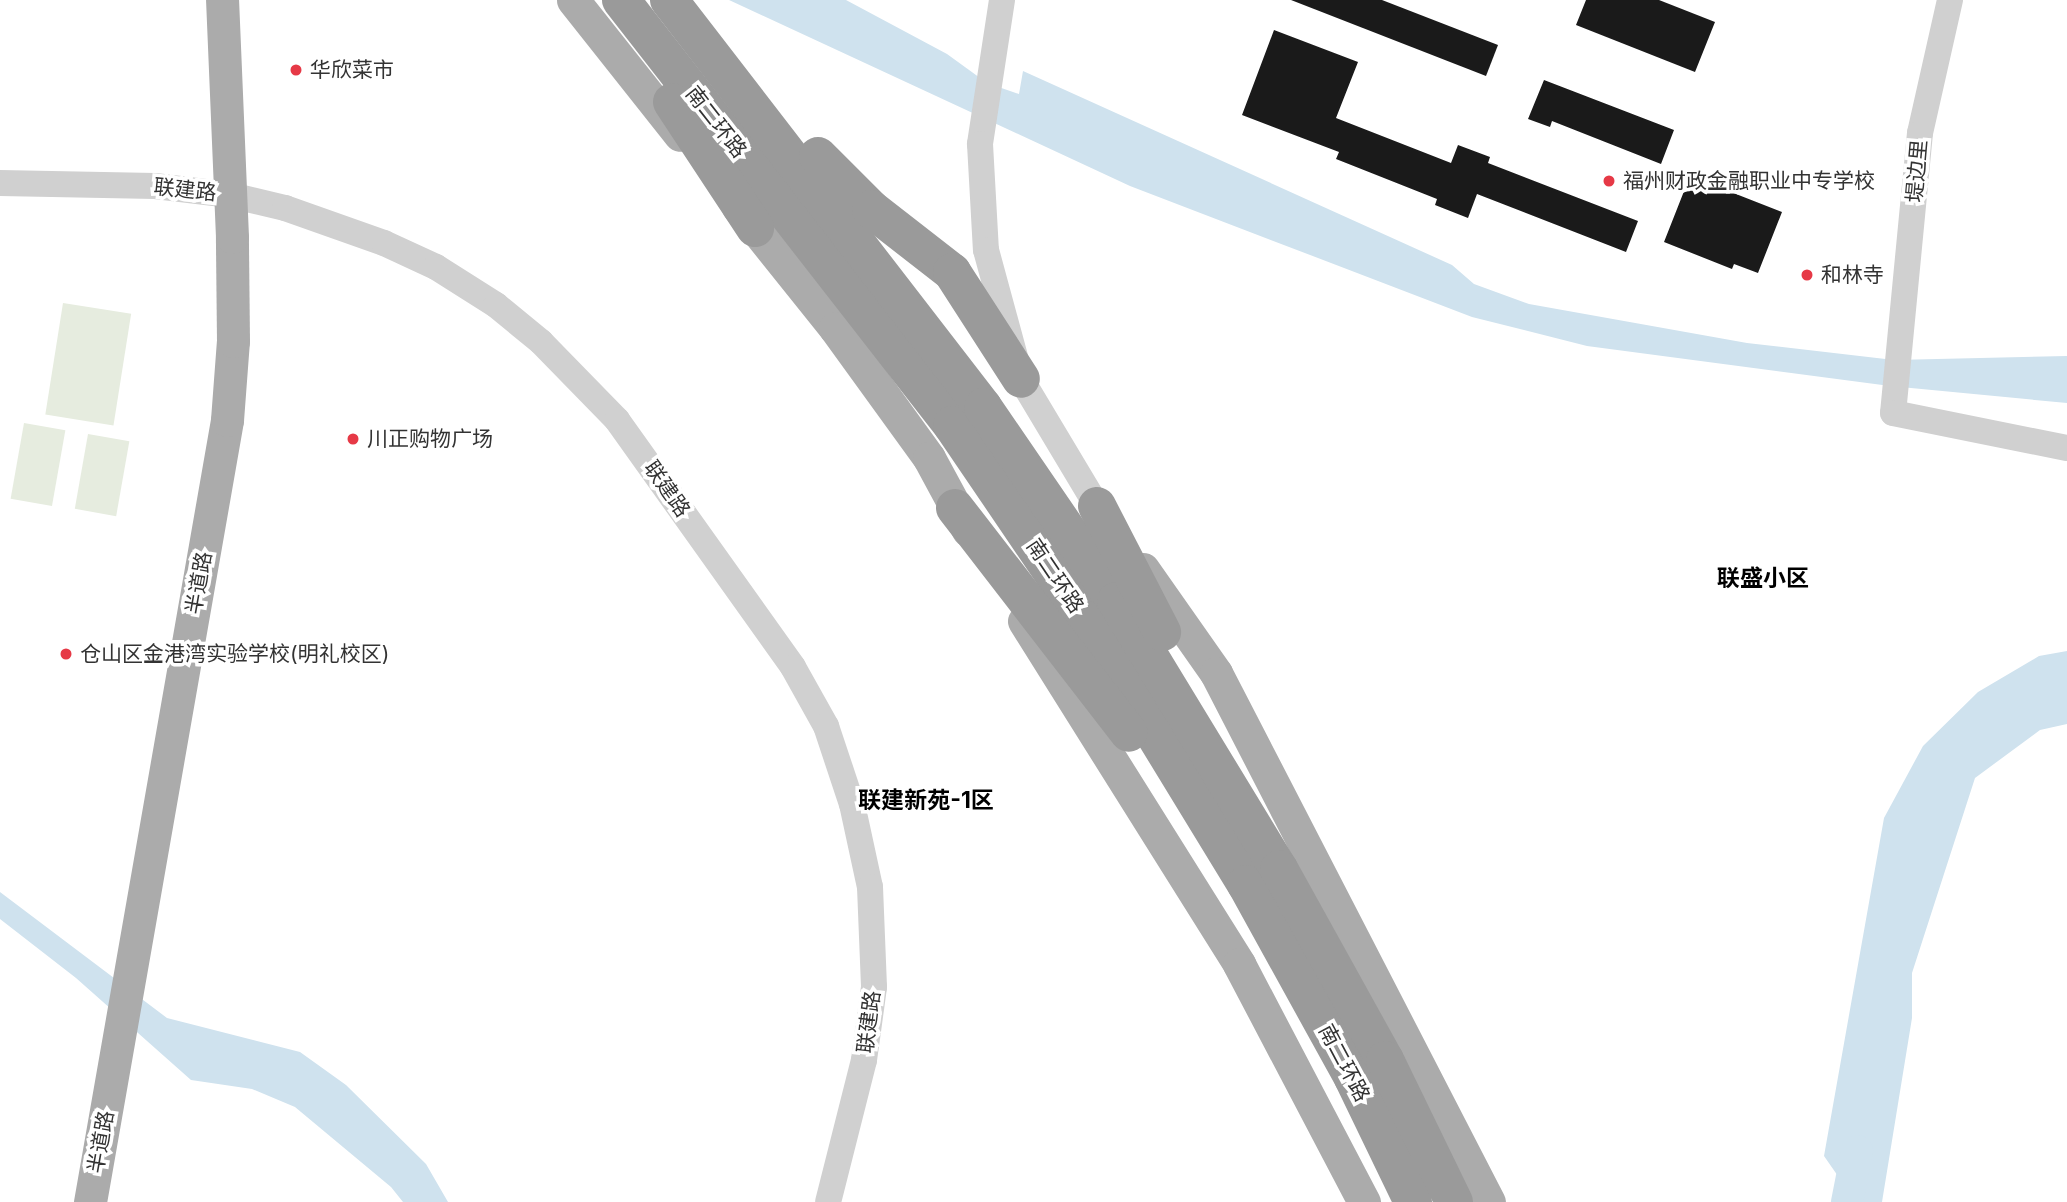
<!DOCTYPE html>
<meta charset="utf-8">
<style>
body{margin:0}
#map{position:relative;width:2067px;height:1202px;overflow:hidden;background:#fff;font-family:Inter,"Noto Sans SC",sans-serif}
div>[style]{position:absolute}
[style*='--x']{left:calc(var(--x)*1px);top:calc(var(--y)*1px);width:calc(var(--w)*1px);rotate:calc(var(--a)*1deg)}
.green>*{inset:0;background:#e6ecdf;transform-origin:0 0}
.water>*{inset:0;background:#cfe2ee}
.river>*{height:32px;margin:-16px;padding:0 16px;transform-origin:16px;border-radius:16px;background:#cfe2ee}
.building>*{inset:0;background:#1a1a1a}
.minor>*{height:26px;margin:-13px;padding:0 13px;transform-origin:13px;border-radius:13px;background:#d0d0d0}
.major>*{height:33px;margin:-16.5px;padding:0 16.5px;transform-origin:16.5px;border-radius:16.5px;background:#ababab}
.highway>*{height:38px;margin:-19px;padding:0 19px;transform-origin:19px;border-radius:19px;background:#9a9a9a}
.dots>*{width:19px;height:19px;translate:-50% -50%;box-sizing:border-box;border:4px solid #fff;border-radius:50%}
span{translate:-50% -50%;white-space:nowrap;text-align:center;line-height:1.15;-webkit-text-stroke:7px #fff;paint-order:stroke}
.poi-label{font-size:21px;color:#333}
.left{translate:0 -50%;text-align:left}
.street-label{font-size:21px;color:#333}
.neighbourhood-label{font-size:23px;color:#000;font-weight:700}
</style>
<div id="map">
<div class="green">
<i style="left:63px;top:303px;width:69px;height:113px;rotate:9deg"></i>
<i style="left:24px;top:423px;width:42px;height:77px;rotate:10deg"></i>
<i style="left:88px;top:434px;width:42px;height:76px;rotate:10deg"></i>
</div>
<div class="water">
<i style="clip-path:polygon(729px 0,846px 0,947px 54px,987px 83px,1019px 94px,1023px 71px,1452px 265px,1474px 284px,1529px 304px,1747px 343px,1894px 360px,2067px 356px,2067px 403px,1890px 386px,1587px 346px,1472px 317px,1130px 186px)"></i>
<i style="clip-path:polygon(2067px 651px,2067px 724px,2040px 730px,1975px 778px,1912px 973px,1912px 1018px,1882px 1202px,1856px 1202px,1824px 1156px,1884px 818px,1923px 746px,1978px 692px,2039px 656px)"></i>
<i style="clip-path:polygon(0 892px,167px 1018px,300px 1052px,346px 1085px,426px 1164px,448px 1202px,403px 1202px,391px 1187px,295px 1107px,252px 1089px,191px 1080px,76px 978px,0 919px)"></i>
</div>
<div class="river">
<i style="--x:1847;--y:1202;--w:52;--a:-78.9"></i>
</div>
<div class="building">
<i style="clip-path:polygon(1291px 0,1382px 0,1498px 45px,1486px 76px)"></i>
<i style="clip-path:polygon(1586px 0,1659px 0,1715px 22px,1695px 72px,1576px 25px)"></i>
<i style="clip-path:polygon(1274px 30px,1358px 62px,1336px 118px,1451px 163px,1458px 145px,1490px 157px,1488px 163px,1638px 221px,1626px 252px,1477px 194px,1468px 218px,1435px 205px,1437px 199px,1336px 159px,1339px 152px,1242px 115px)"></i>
<i style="clip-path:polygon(1544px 80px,1674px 130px,1661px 164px,1552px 121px,1550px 127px,1528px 119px)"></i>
<i style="clip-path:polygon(1690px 176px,1782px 212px,1758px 273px,1734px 264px,1732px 269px,1664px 242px)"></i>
</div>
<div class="minor">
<i style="--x:1002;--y:0;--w:146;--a:98.7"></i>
<i style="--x:980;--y:144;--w:106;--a:86.8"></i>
<i style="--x:986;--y:250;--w:134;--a:74.8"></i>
<i style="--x:1021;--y:379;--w:148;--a:59.1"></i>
<i style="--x:1950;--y:0;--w:136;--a:102.7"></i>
<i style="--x:1920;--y:133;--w:281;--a:95.5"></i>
<i style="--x:1893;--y:413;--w:177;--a:11.4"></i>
<i style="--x:0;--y:183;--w:155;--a:1.1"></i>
<i style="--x:155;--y:186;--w:76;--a:6.8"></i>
<i style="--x:230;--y:195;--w:57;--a:13.3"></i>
<i style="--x:285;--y:208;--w:105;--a:19.5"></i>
<i style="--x:384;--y:243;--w:57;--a:24.8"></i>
<i style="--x:436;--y:267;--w:71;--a:32.3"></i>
<i style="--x:496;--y:305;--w:58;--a:39.4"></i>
<i style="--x:541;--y:342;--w:109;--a:45.7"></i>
<i style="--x:617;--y:420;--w:303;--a:54.5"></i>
<i style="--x:793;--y:667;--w:68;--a:60.8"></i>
<i style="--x:826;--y:726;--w:82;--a:71.6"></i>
<i style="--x:852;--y:804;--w:85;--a:77.8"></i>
<i style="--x:870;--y:887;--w:100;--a:87.7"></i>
<i style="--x:874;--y:987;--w:74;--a:97.8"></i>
<i style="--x:864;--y:1060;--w:146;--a:104.2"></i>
</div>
<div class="major">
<i style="--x:573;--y:0;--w:172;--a:51.6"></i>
<i style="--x:738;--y:207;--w:155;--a:51.3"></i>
<i style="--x:835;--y:328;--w:160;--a:54.1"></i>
<i style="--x:929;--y:458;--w:82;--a:61.6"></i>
<i style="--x:1143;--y:569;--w:127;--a:54.9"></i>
<i style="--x:1216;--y:673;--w:595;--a:62.7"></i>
<i style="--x:1024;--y:621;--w:405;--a:57.9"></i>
<i style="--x:1239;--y:964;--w:269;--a:62.3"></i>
<i style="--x:90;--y:1202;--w:794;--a:-80.06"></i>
<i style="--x:227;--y:420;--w:79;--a:-85.7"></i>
<i style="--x:233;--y:341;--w:104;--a:-90.6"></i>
<i style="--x:232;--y:237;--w:237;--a:-92.4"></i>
</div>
<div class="highway">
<i style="--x:621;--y:0;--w:539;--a:52.09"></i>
<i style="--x:952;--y:425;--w:235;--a:55.8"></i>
<i style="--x:1084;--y:619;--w:311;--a:58.6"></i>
<i style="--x:1246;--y:884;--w:222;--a:61.1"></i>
<i style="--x:1353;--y:1078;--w:138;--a:64.2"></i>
<i style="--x:669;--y:0;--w:514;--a:52.35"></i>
<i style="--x:983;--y:407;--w:235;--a:55.6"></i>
<i style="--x:1116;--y:601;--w:314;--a:58.7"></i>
<i style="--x:1279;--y:869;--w:218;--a:61"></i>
<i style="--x:1385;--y:1060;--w:158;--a:64.1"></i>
<i style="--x:672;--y:102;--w:151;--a:56.6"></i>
<i style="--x:818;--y:156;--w:75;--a:45"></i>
<i style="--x:871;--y:209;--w:103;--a:37.9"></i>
<i style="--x:952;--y:272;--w:127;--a:57.2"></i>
<i style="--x:1097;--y:506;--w:142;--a:62.7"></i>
<i style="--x:955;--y:508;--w:284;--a:52.3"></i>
</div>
<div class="dots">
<i style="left:296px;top:70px;background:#e63946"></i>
<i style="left:1609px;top:181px;background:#e63946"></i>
<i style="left:1807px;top:275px;background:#e63946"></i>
<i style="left:353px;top:439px;background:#e63946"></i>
<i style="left:66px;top:654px;background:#e63946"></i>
</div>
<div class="poi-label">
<span class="left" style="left:310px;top:70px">华欣菜市</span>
<span class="left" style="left:1623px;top:181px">福州财政金融职业中专学校</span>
<span class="left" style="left:1821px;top:275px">和林寺</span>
<span class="left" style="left:367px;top:439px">川正购物广场</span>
<span class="left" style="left:80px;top:654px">仓山区金港湾实验学校(明礼校区)</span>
</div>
<div class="street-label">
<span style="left:716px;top:122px;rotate:52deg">南二环路</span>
<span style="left:1917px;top:171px;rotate:-85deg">堤边里</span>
<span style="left:185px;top:190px;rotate:6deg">联建路</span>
<span style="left:667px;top:489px;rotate:55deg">联建路</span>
<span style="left:1055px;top:576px;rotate:56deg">南二环路</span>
<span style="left:199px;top:583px;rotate:-80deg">半道路</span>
<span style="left:869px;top:1022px;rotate:-83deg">联建路</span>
<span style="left:1344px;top:1063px;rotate:62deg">南二环路</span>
<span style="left:101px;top:1142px;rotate:-80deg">半道路</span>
</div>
<div class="neighbourhood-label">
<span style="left:1763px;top:578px">联盛小区</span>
<span style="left:926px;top:800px">联建新苑-1区</span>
</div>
</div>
